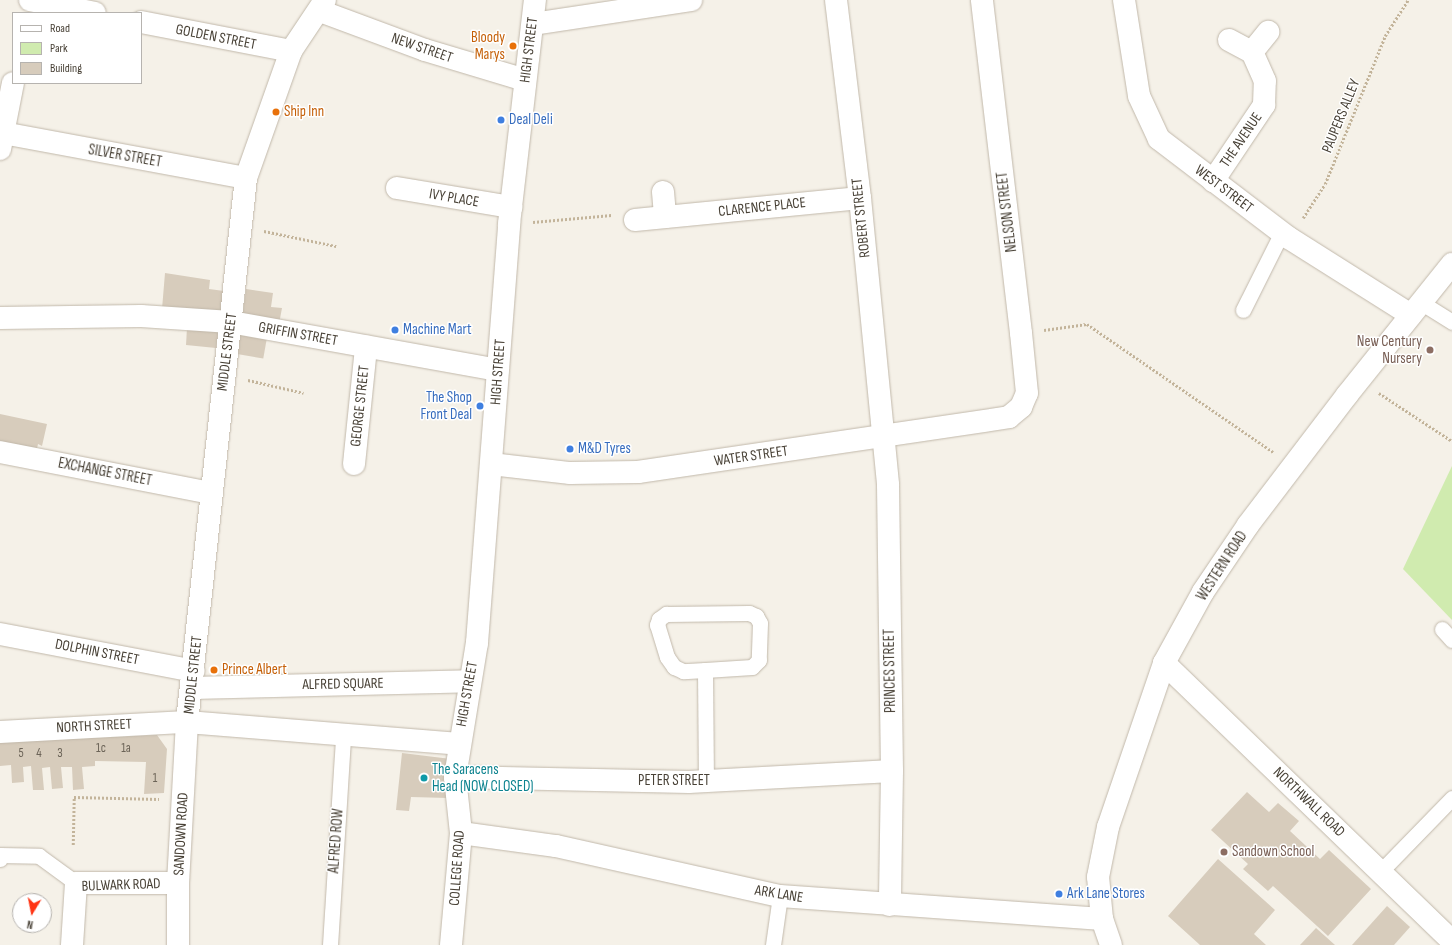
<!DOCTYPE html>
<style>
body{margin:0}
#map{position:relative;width:1452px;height:945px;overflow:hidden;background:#f5f1e8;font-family:"Sofia Sans Condensed",sans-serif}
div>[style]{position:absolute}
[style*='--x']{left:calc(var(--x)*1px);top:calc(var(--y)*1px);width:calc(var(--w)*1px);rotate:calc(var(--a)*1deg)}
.green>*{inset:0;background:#d0ebaf}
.building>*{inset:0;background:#d7ccbc;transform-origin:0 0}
.path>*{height:2.5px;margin-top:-1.25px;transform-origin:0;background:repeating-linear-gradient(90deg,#c3b49a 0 2px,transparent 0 4px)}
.roads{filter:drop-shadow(0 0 1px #c1b8aa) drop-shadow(0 0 1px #c1b8aa)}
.lane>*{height:15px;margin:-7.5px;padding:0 7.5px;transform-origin:7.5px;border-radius:7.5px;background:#fff}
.street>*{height:22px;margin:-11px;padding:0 11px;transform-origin:11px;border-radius:11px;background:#fff}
.dots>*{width:11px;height:11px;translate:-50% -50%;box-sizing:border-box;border:2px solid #fff;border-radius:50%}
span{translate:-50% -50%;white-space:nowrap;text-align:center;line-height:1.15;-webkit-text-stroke:3px #fff;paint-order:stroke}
.number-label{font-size:13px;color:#6c6458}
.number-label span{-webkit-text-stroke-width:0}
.street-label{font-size:15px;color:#484136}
.food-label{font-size:15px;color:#c56008}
.right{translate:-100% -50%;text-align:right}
.left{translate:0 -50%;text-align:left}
.shop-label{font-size:15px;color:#366cbe}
.education-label{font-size:15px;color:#785e54}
.culture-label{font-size:15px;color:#0d838f}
.legend{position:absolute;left:12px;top:12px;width:130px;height:72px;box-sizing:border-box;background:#fff;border:1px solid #b6b3af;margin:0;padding:5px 7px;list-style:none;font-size:12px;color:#484136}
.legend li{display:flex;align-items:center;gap:8px;height:20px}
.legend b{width:20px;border:1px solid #b6b3af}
.north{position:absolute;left:12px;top:893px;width:40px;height:40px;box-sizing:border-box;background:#fff;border:1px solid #b6b3af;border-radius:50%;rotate:190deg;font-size:11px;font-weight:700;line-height:16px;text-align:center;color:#484136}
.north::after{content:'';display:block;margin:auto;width:14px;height:18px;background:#ff3514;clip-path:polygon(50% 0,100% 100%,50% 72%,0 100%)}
</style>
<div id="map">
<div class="green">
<i style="clip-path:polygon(1452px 466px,1452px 620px,1403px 569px)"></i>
</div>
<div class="building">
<i style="clip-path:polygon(165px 273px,210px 280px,209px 289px,224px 291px,221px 311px,162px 309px)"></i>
<i style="clip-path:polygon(246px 289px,273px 293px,271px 307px,282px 308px,279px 324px,242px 318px)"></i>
<i style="clip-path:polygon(187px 328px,219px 329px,216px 348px,186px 345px)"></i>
<i style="left:239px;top:335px;width:28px;height:19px;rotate:10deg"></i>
<i style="clip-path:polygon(0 414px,47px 424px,42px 446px,38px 444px,36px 453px,0 445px)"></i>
<i style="clip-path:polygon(157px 735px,167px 749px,164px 793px,144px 794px,146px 762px,95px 761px,95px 766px,82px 767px,84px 789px,73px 790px,72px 767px,61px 767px,63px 788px,52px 789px,50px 767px,42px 768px,44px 790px,33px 790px,31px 766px,23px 767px,24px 782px,12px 783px,11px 765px,0 766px,0 742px)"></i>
<i style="clip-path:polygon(402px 753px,451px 759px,448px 798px,411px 797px,409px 811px,396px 810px)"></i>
<i style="clip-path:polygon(1247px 792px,1269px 812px,1278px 803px,1299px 821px,1290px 831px,1320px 859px,1329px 850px,1371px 889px,1328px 936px,1273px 886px,1268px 891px,1243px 869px,1248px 864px,1211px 830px)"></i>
<i style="clip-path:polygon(1218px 859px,1275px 910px,1254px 934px,1266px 945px,1200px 945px,1168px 916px)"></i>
<i style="clip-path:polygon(1387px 906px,1410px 927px,1394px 945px,1352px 945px)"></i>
<i style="clip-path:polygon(1316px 928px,1335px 945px,1300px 945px)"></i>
</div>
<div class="path">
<i style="--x:1303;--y:218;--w:40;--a:-57.1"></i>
<i style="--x:1325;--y:184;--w:160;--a:-67.9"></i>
<i style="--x:1385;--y:36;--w:43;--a:-57.4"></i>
<i style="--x:533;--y:222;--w:79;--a:-5.1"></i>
<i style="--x:264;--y:231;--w:74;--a:11.8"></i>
<i style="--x:1044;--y:330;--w:43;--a:-7.9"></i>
<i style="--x:1087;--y:324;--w:226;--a:34.5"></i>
<i style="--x:248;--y:380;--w:57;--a:13.1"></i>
<i style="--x:1379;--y:393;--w:87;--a:33.3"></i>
<i style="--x:73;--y:845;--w:48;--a:-88.8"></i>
<i style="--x:74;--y:797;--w:85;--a:1.3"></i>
</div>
<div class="roads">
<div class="lane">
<i style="--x:1422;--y:303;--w:36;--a:32"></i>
<i style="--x:1243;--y:310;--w:87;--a:-63.4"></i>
<i style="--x:1442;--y:629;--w:15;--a:48"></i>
<i style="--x:705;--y:670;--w:22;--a:177"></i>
<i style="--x:683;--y:671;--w:10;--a:-156"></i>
<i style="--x:674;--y:667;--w:12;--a:-125"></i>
<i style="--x:667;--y:657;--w:34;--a:-107"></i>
<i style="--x:657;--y:625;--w:6;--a:-72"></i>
<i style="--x:659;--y:619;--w:9;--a:-36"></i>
<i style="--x:666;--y:614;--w:83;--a:-0.7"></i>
<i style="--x:749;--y:613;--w:8;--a:23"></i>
<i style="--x:756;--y:616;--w:8;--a:60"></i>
<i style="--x:760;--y:623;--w:37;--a:92"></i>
<i style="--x:759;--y:660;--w:10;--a:135"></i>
<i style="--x:752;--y:667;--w:47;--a:176.3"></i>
<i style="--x:705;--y:670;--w:111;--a:89.5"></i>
<i style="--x:0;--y:859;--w:4;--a:-90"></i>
<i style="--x:0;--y:855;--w:39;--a:1"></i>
<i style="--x:39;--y:856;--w:46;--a:36.1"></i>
<i style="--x:1381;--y:871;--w:102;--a:-45.8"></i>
<i style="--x:330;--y:945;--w:209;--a:-86.4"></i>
<i style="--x:773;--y:945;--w:49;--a:-81.9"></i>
</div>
<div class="street">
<i style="--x:30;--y:0;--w:66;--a:11.3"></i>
<i style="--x:836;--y:0;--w:199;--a:83.1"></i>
<i style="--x:860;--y:198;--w:288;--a:84.4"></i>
<i style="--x:888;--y:485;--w:286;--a:89.2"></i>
<i style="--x:892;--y:771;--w:134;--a:90.9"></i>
<i style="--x:1124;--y:0;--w:97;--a:81.1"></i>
<i style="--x:1139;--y:96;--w:47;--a:65.1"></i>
<i style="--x:1159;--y:139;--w:163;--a:37.3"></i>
<i style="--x:1289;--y:238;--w:144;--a:32.3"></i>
<i style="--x:320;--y:11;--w:112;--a:20.4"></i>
<i style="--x:425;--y:50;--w:104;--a:16.7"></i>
<i style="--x:141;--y:22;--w:153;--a:10.9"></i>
<i style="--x:533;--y:24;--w:160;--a:-8.6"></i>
<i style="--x:1229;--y:40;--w:26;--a:28"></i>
<i style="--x:1252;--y:52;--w:26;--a:-51"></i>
<i style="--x:3;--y:133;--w:247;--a:10.5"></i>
<i style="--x:0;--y:149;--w:67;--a:-78.9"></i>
<i style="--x:1213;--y:181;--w:92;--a:-56.1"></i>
<i style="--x:1264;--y:105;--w:24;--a:-88"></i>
<i style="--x:1265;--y:81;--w:32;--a:-114"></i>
<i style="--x:397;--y:188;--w:116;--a:9.5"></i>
<i style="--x:663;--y:192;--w:25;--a:85"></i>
<i style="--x:635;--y:220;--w:226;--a:-5.6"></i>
<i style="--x:0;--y:318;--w:141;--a:-0.8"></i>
<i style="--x:141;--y:316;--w:90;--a:3.8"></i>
<i style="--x:231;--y:322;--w:271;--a:10.2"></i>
<i style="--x:0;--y:452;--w:214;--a:11"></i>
<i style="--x:354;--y:464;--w:118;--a:-84.1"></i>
<i style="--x:491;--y:464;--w:80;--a:6.5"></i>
<i style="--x:570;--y:473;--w:68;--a:-0.8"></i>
<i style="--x:638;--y:472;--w:375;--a:-8.4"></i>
<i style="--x:1009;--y:417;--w:16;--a:-40"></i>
<i style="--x:1021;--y:407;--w:15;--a:-67"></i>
<i style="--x:1027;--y:393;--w:60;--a:-95.7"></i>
<i style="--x:1021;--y:333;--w:335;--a:-96.7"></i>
<i style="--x:0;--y:634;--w:197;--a:10.8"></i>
<i style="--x:1164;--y:663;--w:400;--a:44"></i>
<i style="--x:192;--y:688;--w:278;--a:-1.4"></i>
<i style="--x:0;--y:732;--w:187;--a:-3.1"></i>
<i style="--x:187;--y:722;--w:273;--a:4.6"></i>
<i style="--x:455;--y:777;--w:234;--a:1.2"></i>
<i style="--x:689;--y:782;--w:203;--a:-3.1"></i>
<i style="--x:461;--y:833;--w:96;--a:7.8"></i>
<i style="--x:556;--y:846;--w:230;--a:12.6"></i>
<i style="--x:780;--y:896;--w:323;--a:4.1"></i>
<i style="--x:72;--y:945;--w:62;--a:-86.3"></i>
<i style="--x:76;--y:883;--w:102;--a:0"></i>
<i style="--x:178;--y:945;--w:62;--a:-90"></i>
<i style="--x:178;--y:883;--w:161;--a:-86.8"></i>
<i style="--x:187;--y:722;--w:547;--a:-83.81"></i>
<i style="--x:246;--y:178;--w:135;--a:-70.5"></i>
<i style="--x:291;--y:51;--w:61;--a:-56.3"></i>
<i style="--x:451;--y:945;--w:112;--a:-84.9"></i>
<i style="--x:461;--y:833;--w:56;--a:-96.1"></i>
<i style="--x:455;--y:777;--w:136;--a:-80.7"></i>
<i style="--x:477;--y:643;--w:420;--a:-85.6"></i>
<i style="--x:509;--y:224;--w:226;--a:-83.4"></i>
<i style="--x:1111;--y:945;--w:28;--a:-109"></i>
<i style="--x:1102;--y:919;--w:42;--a:-95.4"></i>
<i style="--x:1098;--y:877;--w:51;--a:-78.7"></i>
<i style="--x:1108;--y:827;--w:173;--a:-71.1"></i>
<i style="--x:1164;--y:663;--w:81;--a:-61.2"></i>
<i style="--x:1203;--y:592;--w:81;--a:-56.1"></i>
<i style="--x:1248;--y:525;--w:163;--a:-52.7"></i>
<i style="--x:1347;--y:395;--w:168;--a:-51.3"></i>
</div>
</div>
<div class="dots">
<i style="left:513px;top:46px;background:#e8710a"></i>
<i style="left:276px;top:112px;background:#e8710a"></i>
<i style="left:501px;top:120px;background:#3f7fe0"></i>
<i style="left:395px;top:330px;background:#3f7fe0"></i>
<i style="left:1430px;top:350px;background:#8d6e63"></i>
<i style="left:480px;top:406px;background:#3f7fe0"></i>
<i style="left:570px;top:449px;background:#3f7fe0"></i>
<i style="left:214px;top:670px;background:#e8710a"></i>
<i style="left:424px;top:778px;background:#0f9aa8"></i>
<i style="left:1224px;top:852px;background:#8d6e63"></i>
<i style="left:1059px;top:894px;background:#3f7fe0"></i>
</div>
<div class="number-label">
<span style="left:101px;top:748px">1c</span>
<span style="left:126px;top:748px">1a</span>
<span style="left:21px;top:753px">5</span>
<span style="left:39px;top:753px">4</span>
<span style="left:60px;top:753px">3</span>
<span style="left:155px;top:778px">1</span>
</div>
<div class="street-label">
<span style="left:216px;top:37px;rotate:11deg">GOLDEN STREET</span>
<span style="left:422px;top:48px;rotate:19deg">NEW STREET</span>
<span style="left:529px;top:50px;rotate:-83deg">HIGH STREET</span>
<span style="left:1341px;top:116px;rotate:-68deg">PAUPERS ALLEY</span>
<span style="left:1241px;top:140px;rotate:-56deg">THE AVENUE</span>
<span style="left:125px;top:156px;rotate:10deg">SILVER STREET</span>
<span style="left:1224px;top:189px;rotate:37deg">WEST STREET</span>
<span style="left:454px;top:198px;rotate:10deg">IVY PLACE</span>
<span style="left:762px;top:207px;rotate:-6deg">CLARENCE PLACE</span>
<span style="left:1007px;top:212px;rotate:-97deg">NELSON STREET</span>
<span style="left:861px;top:218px;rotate:-96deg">ROBERT STREET</span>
<span style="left:298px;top:334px;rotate:10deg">GRIFFIN STREET</span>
<span style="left:227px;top:352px;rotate:-83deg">MIDDLE STREET</span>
<span style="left:498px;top:372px;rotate:-86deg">HIGH STREET</span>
<span style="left:360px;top:406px;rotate:-84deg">GEORGE STREET</span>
<span style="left:751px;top:456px;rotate:-8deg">WATER STREET</span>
<span style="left:105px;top:472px;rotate:11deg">EXCHANGE STREET</span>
<span style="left:1222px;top:566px;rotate:-57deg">WESTERN ROAD</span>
<span style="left:97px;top:652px;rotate:11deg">DOLPHIN STREET</span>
<span style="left:890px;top:671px;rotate:-91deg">PRINCES STREET</span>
<span style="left:193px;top:675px;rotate:-84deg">MIDDLE STREET</span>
<span style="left:343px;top:684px;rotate:-1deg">ALFRED SQUARE</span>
<span style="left:467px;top:694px;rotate:-80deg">HIGH STREET</span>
<span style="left:94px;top:726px;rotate:-3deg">NORTH STREET</span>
<span style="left:674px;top:781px">PETER STREET</span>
<span style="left:1309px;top:802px;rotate:44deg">NORTHWALL ROAD</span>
<span style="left:181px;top:834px;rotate:-87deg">SANDOWN ROAD</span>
<span style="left:336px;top:841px;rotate:-86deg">ALFRED ROW</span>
<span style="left:457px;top:868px;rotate:-86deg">COLLEGE ROAD</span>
<span style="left:121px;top:885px;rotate:-2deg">BULWARK ROAD</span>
<span style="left:779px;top:894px;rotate:9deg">ARK LANE</span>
</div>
<div class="food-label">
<span class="right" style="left:505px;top:46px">Bloody<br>Marys</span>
<span class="left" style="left:284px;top:112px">Ship Inn</span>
<span class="left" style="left:222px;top:670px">Prince Albert</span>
</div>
<div class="shop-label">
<span class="left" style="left:509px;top:120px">Deal Deli</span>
<span class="left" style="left:403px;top:330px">Machine Mart</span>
<span class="right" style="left:472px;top:406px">The Shop<br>Front Deal</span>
<span class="left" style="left:578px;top:449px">M&amp;D Tyres</span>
<span class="left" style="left:1067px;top:894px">Ark Lane Stores</span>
</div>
<div class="education-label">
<span class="right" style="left:1422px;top:350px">New Century<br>Nursery</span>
<span class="left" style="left:1232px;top:852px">Sandown School</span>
</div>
<div class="culture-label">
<span class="left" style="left:432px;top:778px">The Saracens<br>Head (NOW CLOSED)</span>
</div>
<ul class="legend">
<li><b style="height:5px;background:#fff"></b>Road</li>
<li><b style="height:11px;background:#d0ebaf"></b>Park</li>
<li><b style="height:11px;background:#d7ccbc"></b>Building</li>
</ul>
<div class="north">N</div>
</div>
